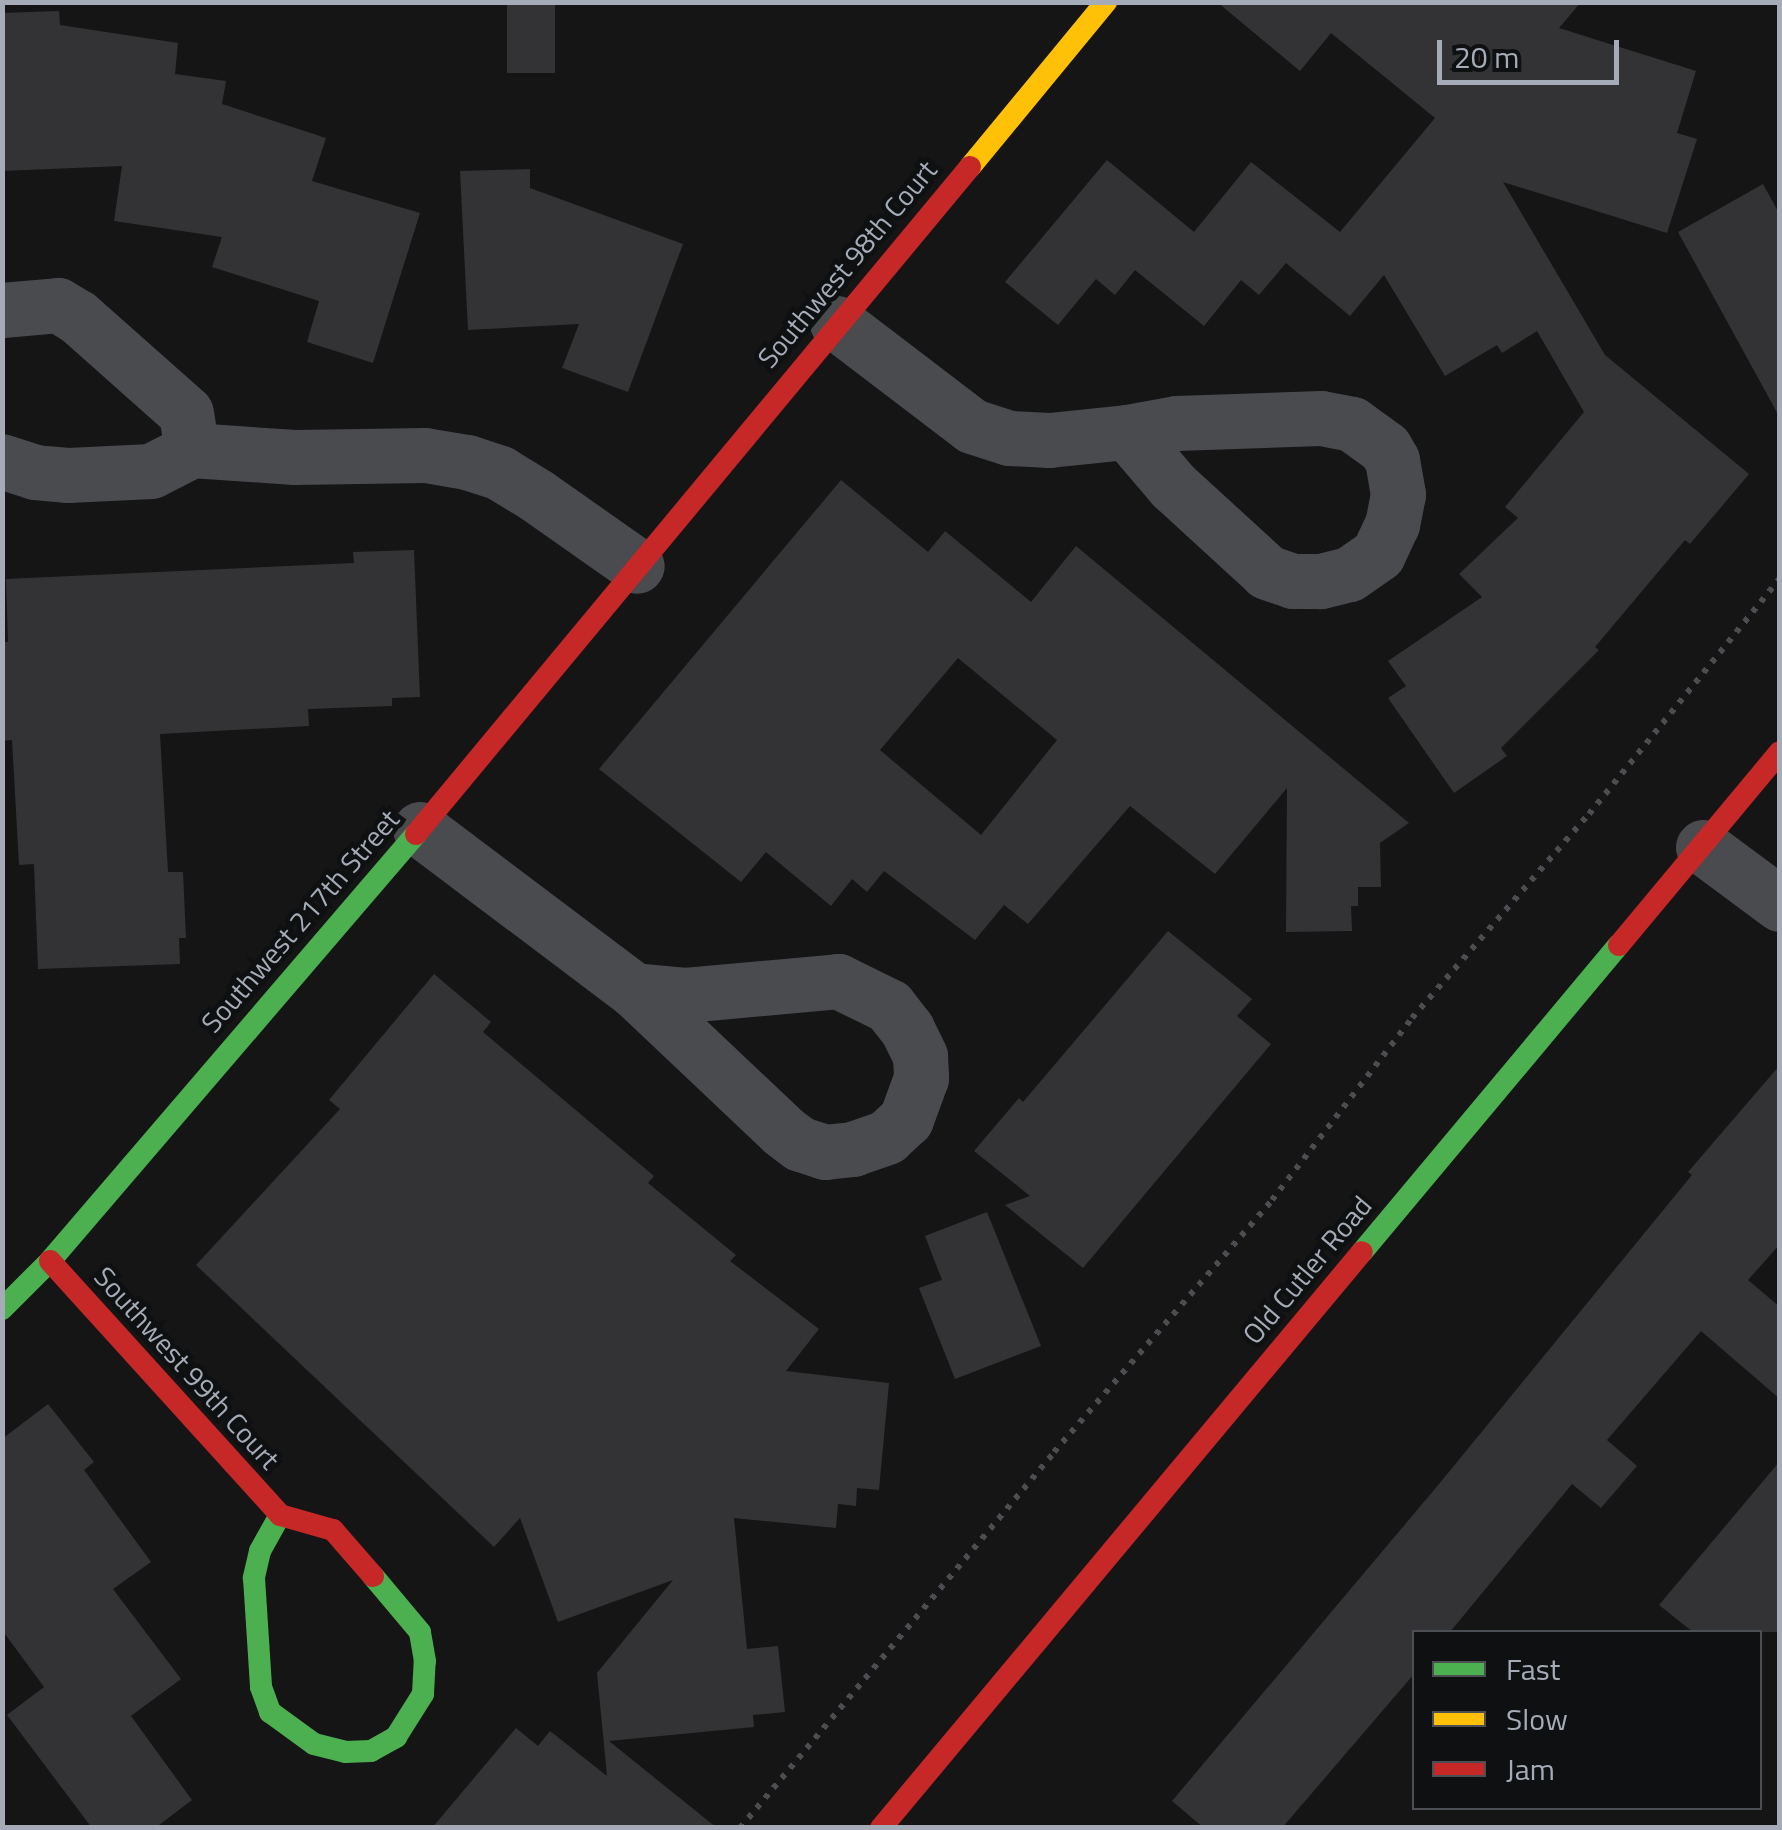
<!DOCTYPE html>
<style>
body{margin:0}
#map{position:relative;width:1782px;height:1830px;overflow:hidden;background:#151516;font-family:"Titillium Web",sans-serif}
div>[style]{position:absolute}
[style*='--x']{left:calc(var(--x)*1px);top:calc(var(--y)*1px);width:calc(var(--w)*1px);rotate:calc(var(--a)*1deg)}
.building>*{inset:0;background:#333335;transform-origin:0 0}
.path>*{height:6px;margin-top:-3px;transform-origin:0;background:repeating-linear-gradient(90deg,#4b4d50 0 5px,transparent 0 13px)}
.street>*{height:55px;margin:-27.5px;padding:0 27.5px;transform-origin:27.5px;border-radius:27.5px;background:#494b4f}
.fast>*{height:22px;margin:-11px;padding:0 11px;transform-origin:11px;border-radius:11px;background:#4caf50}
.slow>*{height:22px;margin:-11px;padding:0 11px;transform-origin:11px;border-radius:11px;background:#ffc107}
.jam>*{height:22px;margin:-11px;padding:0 11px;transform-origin:11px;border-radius:11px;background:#c62828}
span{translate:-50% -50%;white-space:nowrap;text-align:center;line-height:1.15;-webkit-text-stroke:9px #0f1011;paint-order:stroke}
.street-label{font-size:28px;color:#a5acb7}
.frame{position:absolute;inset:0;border:5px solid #a5acb7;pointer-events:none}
.legend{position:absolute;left:1412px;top:1630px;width:350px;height:180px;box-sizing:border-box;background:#0f1011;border:2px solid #4b4e53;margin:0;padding:12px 18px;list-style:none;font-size:30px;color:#a5acb7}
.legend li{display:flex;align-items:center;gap:20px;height:50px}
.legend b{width:50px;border:2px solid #4b4e53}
.scale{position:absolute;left:1437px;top:40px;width:182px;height:45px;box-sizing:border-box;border:5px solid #a5acb7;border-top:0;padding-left:12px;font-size:30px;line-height:35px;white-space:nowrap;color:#a5acb7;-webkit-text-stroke:8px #0f1011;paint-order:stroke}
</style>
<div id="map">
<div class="building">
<i style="left:507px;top:2px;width:48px;height:71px"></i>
<i style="clip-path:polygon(1217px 2px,1581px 2px,1559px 28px,1696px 71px,1677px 133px,1697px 139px,1667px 233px,1503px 182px,1605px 355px,1749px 474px,1690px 544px,1685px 540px,1595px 647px,1599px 650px,1501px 748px,1507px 756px,1454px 793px,1388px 698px,1406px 686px,1388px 661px,1482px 597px,1459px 574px,1518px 518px,1505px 507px,1584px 412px,1537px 331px,1502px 353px,1497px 345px,1445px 376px,1384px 275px,1350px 316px,1286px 263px,1259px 295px,1241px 280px,1204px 326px,1135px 270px,1115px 295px,1096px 279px,1058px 325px,1005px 282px,1107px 160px,1194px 232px,1251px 162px,1340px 232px,1435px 118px,1331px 33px,1300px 71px)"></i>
<i style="clip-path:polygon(59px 11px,60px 25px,178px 43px,175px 74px,226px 81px,222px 104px,326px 138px,312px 181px,420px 213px,373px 363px,307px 342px,319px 301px,212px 267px,222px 237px,114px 221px,122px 166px,2px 171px,2px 13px)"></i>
<i style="clip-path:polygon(530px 169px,530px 188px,683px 244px,628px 392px,562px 368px,579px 324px,468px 330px,460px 171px)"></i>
<i style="clip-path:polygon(1763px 184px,1780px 215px,1780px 418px,1678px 232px)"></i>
<i style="clip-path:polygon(evenodd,841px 480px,928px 552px,945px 531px,1031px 602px,1076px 546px,1409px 823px,1380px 843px,1381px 887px,1358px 887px,1358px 906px,1351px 906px,1352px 931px,1286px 932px,1287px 788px,1215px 874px,1130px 806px,1028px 924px,1004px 905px,975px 940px,884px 871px,867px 892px,852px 879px,831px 906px,766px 852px,741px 882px,599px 769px,841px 480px,958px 658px,1057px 740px,981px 835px,880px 750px,958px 658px)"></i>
<i style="clip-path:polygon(414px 550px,420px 697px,392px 698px,392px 706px,308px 709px,309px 726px,160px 734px,168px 872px,183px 872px,186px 938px,179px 938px,180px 964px,38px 969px,34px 864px,19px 865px,12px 740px,2px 741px,2px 642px,8px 642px,6px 579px,354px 563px,353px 552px)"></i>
<i style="clip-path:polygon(1168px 931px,1252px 999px,1237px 1016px,1271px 1044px,1083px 1268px,1005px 1205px,1030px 1196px,974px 1151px,1019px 1098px,1023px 1102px)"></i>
<i style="clip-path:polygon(434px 974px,491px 1022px,483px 1032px,654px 1176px,648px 1183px,736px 1255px,730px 1261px,819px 1329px,786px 1371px,889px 1383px,879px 1490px,857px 1488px,856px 1506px,838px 1504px,836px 1528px,734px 1518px,747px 1649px,778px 1646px,785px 1712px,753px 1715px,754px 1727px,609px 1741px,717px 1828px,432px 1828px,516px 1728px,538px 1746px,550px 1731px,607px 1776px,597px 1673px,673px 1580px,558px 1622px,520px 1518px,494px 1547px,196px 1265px,340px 1109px,329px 1100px)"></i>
<i style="clip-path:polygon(1780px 1065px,1780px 1244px,1748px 1280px,1780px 1307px,1780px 1399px,1701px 1331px,1607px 1440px,1637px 1466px,1601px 1508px,1572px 1484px,1450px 1632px,1414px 1632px,1414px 1674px,1282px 1828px,1204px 1828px,1172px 1801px,1439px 1484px,1692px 1175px,1688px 1172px)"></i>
<i style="clip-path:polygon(987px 1212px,1041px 1346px,955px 1379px,919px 1288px,942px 1280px,925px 1236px)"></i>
<i style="clip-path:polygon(48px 1404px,94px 1462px,84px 1470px,151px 1562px,113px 1589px,181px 1679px,131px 1716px,192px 1800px,155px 1828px,92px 1828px,7px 1715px,44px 1687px,2px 1630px,2px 1439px)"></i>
<i style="clip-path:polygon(1780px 1461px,1780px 1632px,1693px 1632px,1659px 1605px)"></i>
</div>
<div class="path">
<i style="--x:740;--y:1828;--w:490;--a:-50.1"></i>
<i style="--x:1054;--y:1452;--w:333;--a:-49.1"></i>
<i style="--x:1272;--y:1200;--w:230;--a:-52.4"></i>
<i style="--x:1412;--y:1018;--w:270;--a:-49.1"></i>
<i style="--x:1589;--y:814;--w:304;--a:-51"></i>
</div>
<div class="street">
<i style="--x:2;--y:310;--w:56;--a:-5.1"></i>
<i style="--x:58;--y:305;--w:23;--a:31"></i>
<i style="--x:78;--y:317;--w:144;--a:41.6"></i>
<i style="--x:186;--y:413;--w:37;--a:81"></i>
<i style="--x:192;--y:450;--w:46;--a:152.9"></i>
<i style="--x:151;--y:471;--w:83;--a:177.2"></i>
<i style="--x:68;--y:475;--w:33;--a:-175"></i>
<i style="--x:35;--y:472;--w:35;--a:-162"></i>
<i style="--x:837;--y:323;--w:170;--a:37.3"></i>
<i style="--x:972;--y:426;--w:39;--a:18"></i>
<i style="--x:1009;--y:438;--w:40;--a:2.9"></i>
<i style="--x:1049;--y:440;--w:78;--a:-5.9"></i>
<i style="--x:1321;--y:418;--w:32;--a:11"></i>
<i style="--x:1352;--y:424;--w:41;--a:36"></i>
<i style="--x:1385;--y:448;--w:14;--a:60"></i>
<i style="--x:1392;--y:460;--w:35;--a:80"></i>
<i style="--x:1398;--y:494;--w:31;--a:101"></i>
<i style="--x:1392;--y:524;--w:33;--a:115"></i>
<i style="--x:1378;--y:554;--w:35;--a:145"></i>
<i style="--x:1349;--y:574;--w:30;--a:166"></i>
<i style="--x:1320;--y:581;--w:27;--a:180"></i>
<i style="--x:1293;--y:581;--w:28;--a:-161"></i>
<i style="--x:1267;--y:572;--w:127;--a:-137.5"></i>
<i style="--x:1173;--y:486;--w:71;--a:-130.4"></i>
<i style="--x:1127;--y:432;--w:50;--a:-10.4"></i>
<i style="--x:1176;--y:423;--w:145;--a:-2"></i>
<i style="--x:192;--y:450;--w:103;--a:3.9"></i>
<i style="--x:295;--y:457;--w:130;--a:-0.9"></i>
<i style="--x:425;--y:455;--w:43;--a:9.5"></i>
<i style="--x:467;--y:462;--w:35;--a:18"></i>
<i style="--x:500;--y:473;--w:42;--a:31.4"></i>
<i style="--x:536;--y:495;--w:123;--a:35.1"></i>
<i style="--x:420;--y:829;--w:268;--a:37"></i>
<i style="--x:1703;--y:847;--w:96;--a:36.5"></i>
<i style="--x:838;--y:981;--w:57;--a:26.1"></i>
<i style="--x:889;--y:1006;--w:29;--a:52"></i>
<i style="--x:907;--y:1029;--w:30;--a:64"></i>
<i style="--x:920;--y:1056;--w:22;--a:87"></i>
<i style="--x:921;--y:1078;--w:44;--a:110.1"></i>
<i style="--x:906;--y:1119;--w:26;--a:137"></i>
<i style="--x:887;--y:1137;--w:36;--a:161"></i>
<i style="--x:853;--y:1149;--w:28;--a:174"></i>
<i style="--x:825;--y:1152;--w:26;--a:-162"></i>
<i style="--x:800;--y:1144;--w:21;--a:-143"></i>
<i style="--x:783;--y:1131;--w:205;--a:-136.6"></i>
<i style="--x:634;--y:990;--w:51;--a:5.6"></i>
<i style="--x:685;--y:995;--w:154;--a:-5.2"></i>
</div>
<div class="fast">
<i style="--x:1362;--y:1252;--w:400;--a:-50.1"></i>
<i style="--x:2;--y:1309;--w:68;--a:-45"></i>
<i style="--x:50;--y:1261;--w:562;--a:-49.4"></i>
<i style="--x:280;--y:1515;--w:41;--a:119.1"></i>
<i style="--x:260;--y:1551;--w:28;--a:103"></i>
<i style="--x:254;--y:1578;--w:109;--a:86.3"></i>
<i style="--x:261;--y:1687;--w:27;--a:70"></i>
<i style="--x:270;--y:1712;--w:54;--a:36"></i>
<i style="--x:314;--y:1744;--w:32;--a:14"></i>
<i style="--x:345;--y:1752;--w:26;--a:-2"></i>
<i style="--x:371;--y:1751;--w:29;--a:-29"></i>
<i style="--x:396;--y:1737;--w:51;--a:-57.9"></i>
<i style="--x:423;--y:1694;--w:33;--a:-87"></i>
<i style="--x:425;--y:1661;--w:29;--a:-100"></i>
<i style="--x:420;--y:1632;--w:73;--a:-130"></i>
</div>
<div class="slow">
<i style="--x:970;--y:167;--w:214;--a:-50.5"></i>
</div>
<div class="jam">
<i style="--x:416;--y:834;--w:867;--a:-50.29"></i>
<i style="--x:1619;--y:945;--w:251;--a:-50.2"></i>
<i style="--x:50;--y:1261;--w:343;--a:47.8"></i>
<i style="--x:280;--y:1515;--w:55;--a:15.8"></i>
<i style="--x:333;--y:1530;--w:61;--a:49"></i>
<i style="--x:881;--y:1828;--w:750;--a:-50.14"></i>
</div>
<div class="street-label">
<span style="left:847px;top:264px;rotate:-50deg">Southwest 98th Court</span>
<span style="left:300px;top:921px;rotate:-49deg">Southwest 217th Street</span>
<span style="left:1307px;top:1270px;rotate:-50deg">Old Cutler Road</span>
<span style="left:187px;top:1368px;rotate:48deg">Southwest 99th Court</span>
</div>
<div class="frame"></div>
<ul class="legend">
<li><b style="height:12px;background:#4caf50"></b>Fast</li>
<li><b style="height:12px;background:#ffc107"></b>Slow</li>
<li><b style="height:12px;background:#c62828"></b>Jam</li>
</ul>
<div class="scale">20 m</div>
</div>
